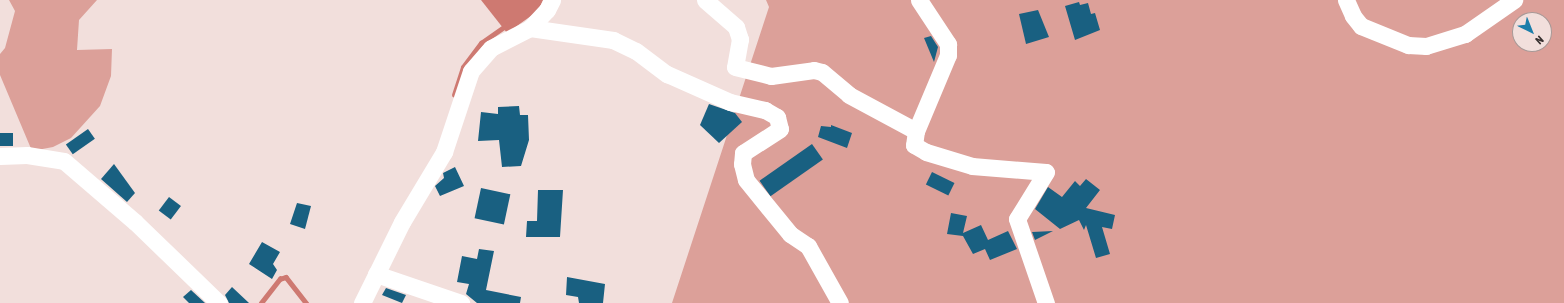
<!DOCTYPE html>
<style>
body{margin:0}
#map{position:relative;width:1564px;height:303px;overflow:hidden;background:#f2dfdc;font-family:"Asap Condensed",sans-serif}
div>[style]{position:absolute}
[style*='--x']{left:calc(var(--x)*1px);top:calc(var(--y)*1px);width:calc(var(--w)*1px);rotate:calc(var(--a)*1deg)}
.green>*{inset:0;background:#dca099}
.water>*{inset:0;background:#ce7971}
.stream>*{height:4.5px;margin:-2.25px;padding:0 2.25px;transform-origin:2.25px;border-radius:2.25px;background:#ce7971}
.building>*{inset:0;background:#196081;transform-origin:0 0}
.minor>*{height:17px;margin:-8.5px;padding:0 8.5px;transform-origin:8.5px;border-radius:8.5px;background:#fff}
span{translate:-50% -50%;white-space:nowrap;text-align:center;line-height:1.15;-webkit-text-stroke:4px #f2dfdc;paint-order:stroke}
.north{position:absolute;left:1512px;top:12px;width:40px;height:40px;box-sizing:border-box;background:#f2dfdc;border:1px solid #a89997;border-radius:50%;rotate:137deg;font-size:11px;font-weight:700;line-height:16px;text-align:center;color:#383130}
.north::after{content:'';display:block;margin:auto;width:14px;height:18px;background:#1c7eaa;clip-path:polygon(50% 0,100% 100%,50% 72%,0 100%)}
</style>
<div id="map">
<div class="green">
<i style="clip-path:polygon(9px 0,97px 0,79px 20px,77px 50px,112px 49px,111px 76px,100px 106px,71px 138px,53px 147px,32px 151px,0 75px,0 54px,5px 48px,15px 11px)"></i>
<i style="clip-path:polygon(evenodd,766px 0,1564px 0,1564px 303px,672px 303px,769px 7px,766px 0,1520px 20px,1544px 20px,1544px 44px,1520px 44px,1520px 20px)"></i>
</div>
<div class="water">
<i style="clip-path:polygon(481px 0,543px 0,538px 11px,507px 33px)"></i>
</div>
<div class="stream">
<i style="--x:454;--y:95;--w:29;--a:-72"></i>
<i style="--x:463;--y:67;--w:30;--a:-53"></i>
<i style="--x:481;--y:43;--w:33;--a:-35"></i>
<i style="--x:261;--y:303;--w:31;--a:-52"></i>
<i style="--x:280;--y:279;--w:6;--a:-18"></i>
<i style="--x:286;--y:277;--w:33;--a:52"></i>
</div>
<div class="building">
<i style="clip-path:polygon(1079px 2px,1080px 5px,1088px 3px,1091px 14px,1095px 13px,1100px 30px,1075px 40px,1065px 6px)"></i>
<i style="clip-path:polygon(1038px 10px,1049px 37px,1026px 44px,1019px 14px)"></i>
<i style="clip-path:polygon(931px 36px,938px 47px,934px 62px,924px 38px)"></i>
<i style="clip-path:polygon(709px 104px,735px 113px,742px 122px,719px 143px,700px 125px)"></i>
<i style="clip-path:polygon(519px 106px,520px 115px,528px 115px,529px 140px,521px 166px,502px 167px,499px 140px,478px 141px,481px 112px,498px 114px,498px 107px)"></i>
<i style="clip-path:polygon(831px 125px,852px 133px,847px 148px,818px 137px,821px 126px,831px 127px)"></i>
<i style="left:88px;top:129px;width:12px;height:27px;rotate:55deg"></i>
<i style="left:0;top:133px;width:13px;height:13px"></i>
<i style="left:812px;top:144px;width:19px;height:64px;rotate:55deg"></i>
<i style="clip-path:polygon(114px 164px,135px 193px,127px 202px,101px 179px)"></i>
<i style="clip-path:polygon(455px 167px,464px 186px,440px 196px,435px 186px,444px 178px,443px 173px)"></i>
<i style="left:932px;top:172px;width:25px;height:14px;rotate:26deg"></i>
<i style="clip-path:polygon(1086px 179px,1100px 190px,1086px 208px,1115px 215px,1112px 229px,1102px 227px,1110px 254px,1096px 258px,1086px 225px,1084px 230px,1079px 220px,1060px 229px,1035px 209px,1048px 187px,1062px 197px,1075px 181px,1080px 186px)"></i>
<i style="left:481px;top:188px;width:30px;height:31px;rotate:12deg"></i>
<i style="clip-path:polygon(538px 190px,563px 190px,560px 237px,526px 237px,527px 221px,537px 221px)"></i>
<i style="left:169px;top:197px;width:15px;height:17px;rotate:37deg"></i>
<i style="clip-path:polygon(297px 203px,311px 206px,305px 229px,290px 224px)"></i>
<i style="clip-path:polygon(951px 213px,967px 216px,963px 233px,981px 225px,988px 240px,1008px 231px,1017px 249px,990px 260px,985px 249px,973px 254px,963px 236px,947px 234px)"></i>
<i style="clip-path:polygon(1053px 231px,1035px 240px,1032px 232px)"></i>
<i style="clip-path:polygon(262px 242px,280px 252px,273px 264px,277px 270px,272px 279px,249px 264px)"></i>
<i style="clip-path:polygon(479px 249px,494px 251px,486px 290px,521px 297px,520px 303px,477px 303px,466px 294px,469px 284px,457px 282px,462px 256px,477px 259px)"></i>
<i style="clip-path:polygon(567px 277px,605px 284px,603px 303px,579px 303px,578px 297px,566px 295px)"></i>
<i style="clip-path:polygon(232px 287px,249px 303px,229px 303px,225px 295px)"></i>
<i style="clip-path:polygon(386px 288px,406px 295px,402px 303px,382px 295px)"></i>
<i style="clip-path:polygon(191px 290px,205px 303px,189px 303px,183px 297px)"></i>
</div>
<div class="minor">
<i style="--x:705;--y:0;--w:41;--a:41.1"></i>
<i style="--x:736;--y:27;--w:13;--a:72"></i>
<i style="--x:740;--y:39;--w:28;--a:100"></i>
<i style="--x:735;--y:67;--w:37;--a:14"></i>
<i style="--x:771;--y:76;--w:43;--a:-7.9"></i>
<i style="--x:814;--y:70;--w:8;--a:14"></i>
<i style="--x:822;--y:72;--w:35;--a:40"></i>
<i style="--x:849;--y:95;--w:76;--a:28.2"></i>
<i style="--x:919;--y:0;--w:53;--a:56.6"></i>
<i style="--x:948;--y:44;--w:11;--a:90"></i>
<i style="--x:948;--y:55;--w:82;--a:112.8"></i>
<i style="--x:916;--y:131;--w:14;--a:98"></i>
<i style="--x:914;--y:145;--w:14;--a:30"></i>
<i style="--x:926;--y:152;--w:48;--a:16.9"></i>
<i style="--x:972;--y:166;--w:74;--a:4.6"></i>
<i style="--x:1046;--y:172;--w:55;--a:121.7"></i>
<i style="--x:1017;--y:219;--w:89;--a:71"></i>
<i style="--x:1346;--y:0;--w:17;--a:66"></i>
<i style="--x:1353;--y:16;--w:13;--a:51"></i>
<i style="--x:1361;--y:26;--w:51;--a:22"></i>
<i style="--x:1408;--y:45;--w:18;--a:3"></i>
<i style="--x:1426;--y:46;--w:41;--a:-17.1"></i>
<i style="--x:1465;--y:34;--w:60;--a:-34.8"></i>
<i style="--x:530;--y:28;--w:84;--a:8.2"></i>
<i style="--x:613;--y:40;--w:25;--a:26"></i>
<i style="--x:636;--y:51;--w:39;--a:37"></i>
<i style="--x:667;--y:74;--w:69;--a:24"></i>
<i style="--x:730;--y:102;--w:36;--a:13"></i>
<i style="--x:765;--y:110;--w:14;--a:30"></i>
<i style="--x:777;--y:117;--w:12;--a:76"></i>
<i style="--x:780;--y:129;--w:44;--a:147"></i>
<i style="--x:743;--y:153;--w:11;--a:95"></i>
<i style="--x:742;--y:164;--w:16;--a:76"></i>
<i style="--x:746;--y:180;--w:70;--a:50.8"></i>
<i style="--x:790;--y:234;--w:22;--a:34"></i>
<i style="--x:808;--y:246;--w:65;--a:60.7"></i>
<i style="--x:0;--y:156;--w:27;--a:-2"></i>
<i style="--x:27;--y:155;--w:37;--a:9"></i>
<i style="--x:64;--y:161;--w:94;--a:40.7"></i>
<i style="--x:135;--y:222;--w:117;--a:44"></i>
<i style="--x:376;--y:274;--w:90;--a:18.8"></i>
<i style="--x:362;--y:303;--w:90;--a:-63.7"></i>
<i style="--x:402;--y:222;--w:82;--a:-59"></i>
<i style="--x:444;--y:152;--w:85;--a:-71.6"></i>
<i style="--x:471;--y:71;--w:30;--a:-49"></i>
<i style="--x:491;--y:48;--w:44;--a:-27.1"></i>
<i style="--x:530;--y:28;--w:25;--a:-47"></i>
<i style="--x:547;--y:10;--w:11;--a:-63"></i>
</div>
<div class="north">N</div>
</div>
